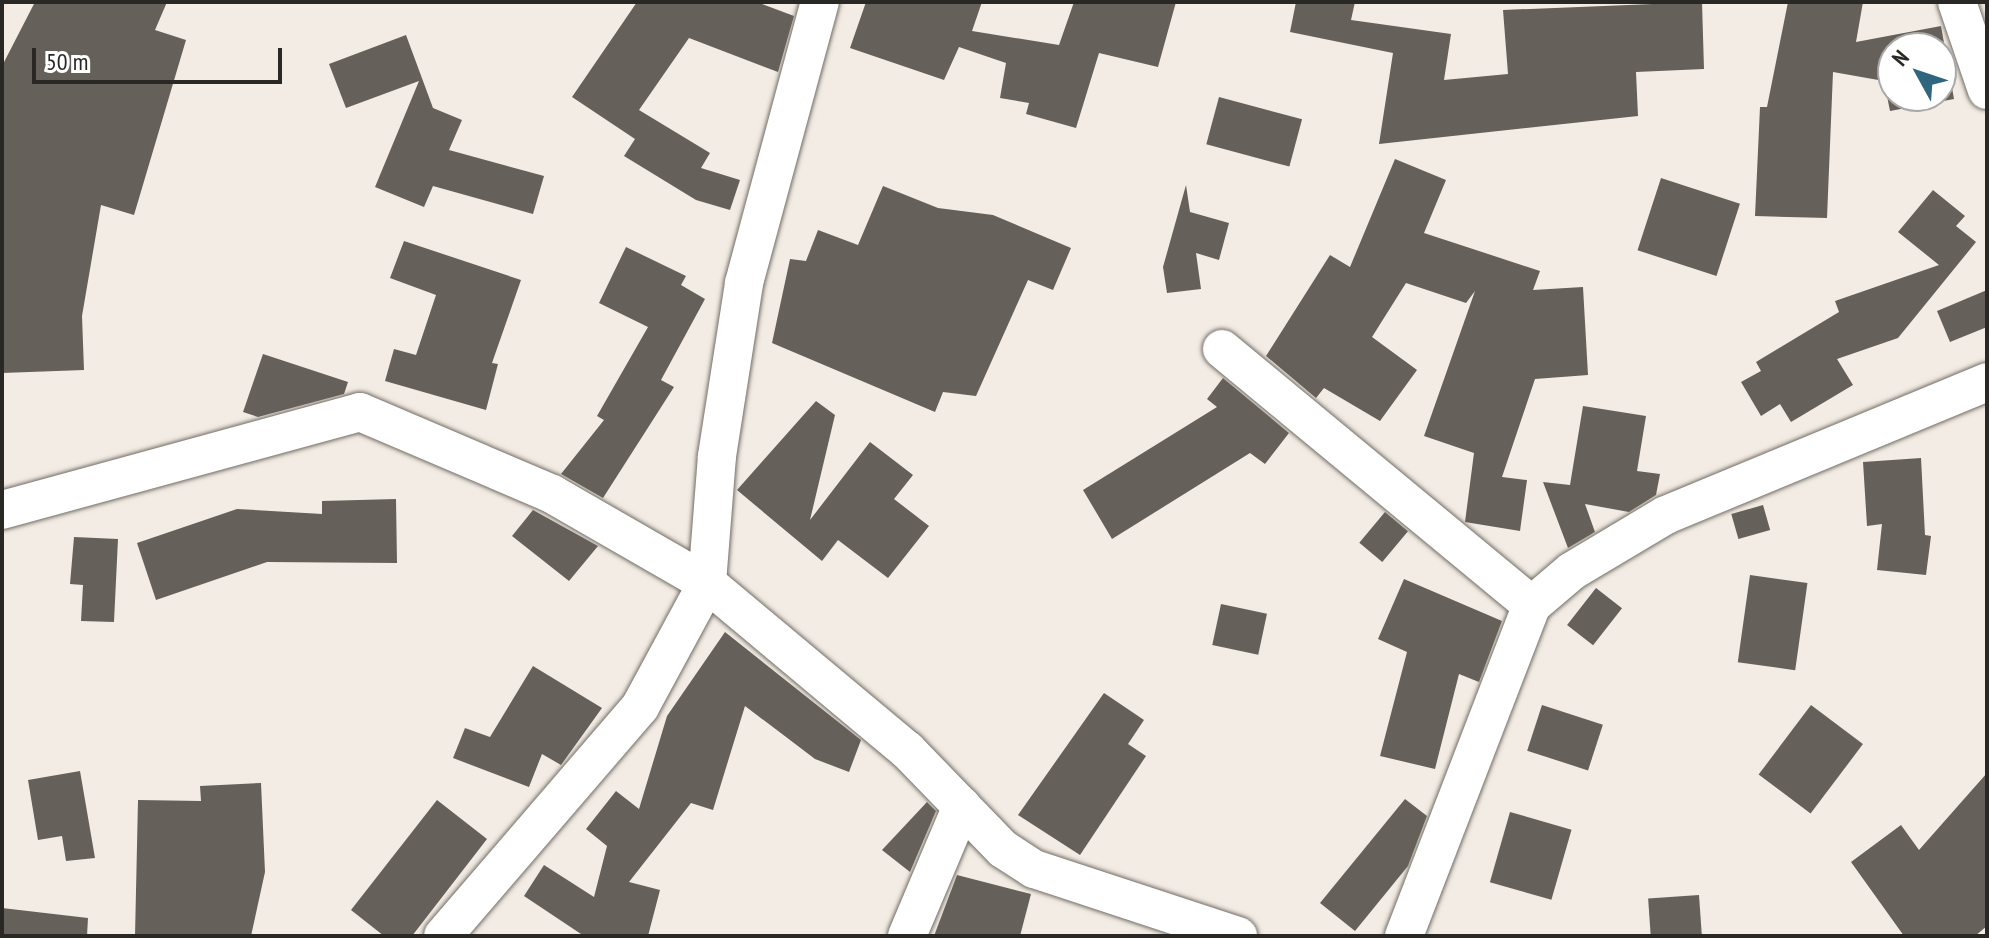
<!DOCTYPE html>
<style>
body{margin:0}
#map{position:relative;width:1989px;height:938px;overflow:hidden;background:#f2ece4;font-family:"PT Sans Narrow",sans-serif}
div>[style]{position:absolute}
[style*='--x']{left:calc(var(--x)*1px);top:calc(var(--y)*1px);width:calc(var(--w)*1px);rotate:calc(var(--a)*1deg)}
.building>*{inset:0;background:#656059;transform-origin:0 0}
.roads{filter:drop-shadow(0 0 2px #726c65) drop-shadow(0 0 2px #726c65)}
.street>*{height:38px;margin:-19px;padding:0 19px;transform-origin:19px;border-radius:19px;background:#fff}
span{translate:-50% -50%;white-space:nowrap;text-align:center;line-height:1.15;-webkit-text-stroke:8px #fff;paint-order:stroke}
.frame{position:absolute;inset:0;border:4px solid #2a2825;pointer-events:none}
.north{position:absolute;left:1877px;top:32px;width:80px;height:80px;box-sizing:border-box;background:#fff;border:2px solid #aaa9a8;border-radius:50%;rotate:310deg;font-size:22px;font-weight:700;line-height:32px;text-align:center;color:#2a2825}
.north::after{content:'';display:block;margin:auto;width:28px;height:36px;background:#2e6680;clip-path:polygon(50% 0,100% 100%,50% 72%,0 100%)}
.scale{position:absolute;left:32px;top:48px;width:250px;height:36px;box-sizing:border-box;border:4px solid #2a2825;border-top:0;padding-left:10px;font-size:24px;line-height:28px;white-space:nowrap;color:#2a2825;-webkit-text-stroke:6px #fff;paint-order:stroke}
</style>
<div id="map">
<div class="building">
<i style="clip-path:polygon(35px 2px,167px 2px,155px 30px,186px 40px,134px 215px,101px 205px,82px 316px,84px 370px,2px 373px,2px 66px)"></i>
<i style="clip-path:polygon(637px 2px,757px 2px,794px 16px,778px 72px,689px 38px,639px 110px,710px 153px,701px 168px,740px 180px,730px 210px,696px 200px,624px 156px,635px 139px,572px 97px)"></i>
<i style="clip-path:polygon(866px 2px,982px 2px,972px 31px,1059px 45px,1074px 2px,1176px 2px,1158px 67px,1099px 53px,1076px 128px,1026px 114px,1029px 103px,1000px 98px,1006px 63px,959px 47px,944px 80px,850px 48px)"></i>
<i style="clip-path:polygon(1296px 2px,1355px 2px,1351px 20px,1451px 34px,1444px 80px,1508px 74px,1503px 10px,1702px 2px,1704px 69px,1636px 72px,1638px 116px,1379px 144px,1393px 53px,1290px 32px)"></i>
<i style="clip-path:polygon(evenodd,1788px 2px,1863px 2px,1856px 42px,1941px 26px,1954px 99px,1890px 111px,1884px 81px,1833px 72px,1827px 218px,1755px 216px,1760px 107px,1767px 107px,1788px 2px,1893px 48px,1941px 48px,1941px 96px,1893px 96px,1893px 48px)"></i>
<i style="clip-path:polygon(406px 35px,433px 108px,462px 120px,449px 150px,544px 176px,533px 214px,433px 186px,424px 207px,375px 187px,419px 81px,346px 108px,329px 64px)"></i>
<i style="left:1219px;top:97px;width:86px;height:49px;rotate:15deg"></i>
<i style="clip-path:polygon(1395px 159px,1446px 180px,1424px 233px,1540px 271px,1533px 290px,1583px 287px,1588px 375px,1535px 379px,1502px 477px,1527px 480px,1520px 531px,1465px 522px,1474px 453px,1424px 436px,1475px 291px,1466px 303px,1406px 283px,1372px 337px,1417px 370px,1380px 421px,1324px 388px,1316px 398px,1266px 356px,1330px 255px,1350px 267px)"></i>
<i style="left:1661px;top:178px;width:83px;height:76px;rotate:18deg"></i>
<i style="clip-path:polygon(1186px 185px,1190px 212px,1229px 223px,1219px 260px,1196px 253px,1201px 289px,1167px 293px,1163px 267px)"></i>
<i style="clip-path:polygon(883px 186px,938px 208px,993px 215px,1071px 248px,1053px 290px,1028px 280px,976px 396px,943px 392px,935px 412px,772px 343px,790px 259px,806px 261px,818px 230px,858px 245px)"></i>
<i style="clip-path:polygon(1933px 190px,1965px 216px,1956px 226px,1976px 242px,1898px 338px,1837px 359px,1853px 385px,1791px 422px,1780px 404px,1761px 416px,1741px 382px,1761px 371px,1756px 362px,1839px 312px,1835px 301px,1939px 265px,1898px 232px)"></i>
<i style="clip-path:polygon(404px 241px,521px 280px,492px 363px,498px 364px,486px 410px,385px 381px,394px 349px,416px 355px,436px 295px,390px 278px)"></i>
<i style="clip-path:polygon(626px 247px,686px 276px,681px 285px,705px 299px,661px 380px,674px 387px,603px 498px,561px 474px,604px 420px,597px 416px,648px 327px,599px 303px)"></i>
<i style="clip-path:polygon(1987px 290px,1987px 327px,1950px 342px,1937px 311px)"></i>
<i style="clip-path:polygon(263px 354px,348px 382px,344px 394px,258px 417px,243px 412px)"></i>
<i style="clip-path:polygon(1223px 378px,1289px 433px,1265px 464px,1250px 453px,1112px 539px,1083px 490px,1217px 407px,1207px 399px)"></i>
<i style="clip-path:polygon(816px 401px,835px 415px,810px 520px,870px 442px,913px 475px,894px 499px,929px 526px,888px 578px,838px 540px,822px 561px,737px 490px)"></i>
<i style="clip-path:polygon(1583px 406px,1646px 416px,1637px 471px,1660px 474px,1656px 495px,1629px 512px,1585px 504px,1595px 532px,1568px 548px,1543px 482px,1570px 485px)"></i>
<i style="clip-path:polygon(1921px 458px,1925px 535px,1931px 536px,1926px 575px,1877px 570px,1882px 524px,1867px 526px,1863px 462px)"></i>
<i style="clip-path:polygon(396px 499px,397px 563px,267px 562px,156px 600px,137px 543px,237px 509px,322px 514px,322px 501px)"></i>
<i style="left:1763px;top:505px;width:26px;height:33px;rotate:74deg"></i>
<i style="clip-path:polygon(533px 510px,598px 546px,569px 581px,512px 536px)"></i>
<i style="left:1385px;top:512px;width:30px;height:40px;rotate:40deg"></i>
<i style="clip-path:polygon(74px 537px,118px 539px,114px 622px,81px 621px,83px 585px,70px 584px)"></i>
<i style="left:1750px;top:575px;width:58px;height:88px;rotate:8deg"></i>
<i style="clip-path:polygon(1404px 579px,1502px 621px,1479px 682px,1459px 674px,1435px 769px,1380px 756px,1407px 652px,1378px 639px)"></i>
<i style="left:1596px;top:588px;width:33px;height:47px;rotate:38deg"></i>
<i style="left:1221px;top:604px;width:47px;height:42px;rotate:12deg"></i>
<i style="clip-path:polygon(725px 632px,861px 740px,849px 772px,815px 759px,745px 706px,713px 810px,691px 803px,629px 882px,660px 890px,648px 936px,584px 936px,524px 896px,544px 865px,594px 897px,607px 846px,586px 829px,616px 791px,639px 809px,667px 716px)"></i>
<i style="clip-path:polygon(533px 666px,602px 708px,561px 765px,542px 754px,529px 787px,453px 758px,465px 728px,490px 737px)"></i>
<i style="clip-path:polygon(1104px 693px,1144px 720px,1128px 744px,1146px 756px,1080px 855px,1018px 815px)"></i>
<i style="left:1542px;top:705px;width:64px;height:48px;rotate:18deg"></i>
<i style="left:1811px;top:705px;width:65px;height:87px;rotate:37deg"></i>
<i style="clip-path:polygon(80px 771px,95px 858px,66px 861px,62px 836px,38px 840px,28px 780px)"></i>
<i style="clip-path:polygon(1987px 773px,1987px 926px,1975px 936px,1904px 936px,1851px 862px,1901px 825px,1919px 850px)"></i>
<i style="clip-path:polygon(261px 783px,265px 872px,251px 936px,135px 936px,138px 800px,201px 801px,200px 786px)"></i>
<i style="clip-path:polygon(1405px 799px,1427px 816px,1408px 866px,1355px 931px,1320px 903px)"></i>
<i style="clip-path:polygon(437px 800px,487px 839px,412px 936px,384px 936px,351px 910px)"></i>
<i style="clip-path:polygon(927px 802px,936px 811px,910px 872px,882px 850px)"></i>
<i style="left:1510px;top:812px;width:64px;height:73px;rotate:16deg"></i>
<i style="clip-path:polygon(957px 875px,1031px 894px,1020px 936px,934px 936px)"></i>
<i style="left:1699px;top:895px;width:41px;height:51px;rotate:86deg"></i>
<i style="clip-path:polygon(2px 908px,88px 918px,87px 936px,2px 936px)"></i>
</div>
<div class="roads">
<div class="street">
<i style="--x:1957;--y:2;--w:93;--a:71.2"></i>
<i style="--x:1222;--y:349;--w:402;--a:39.6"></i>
<i style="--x:2;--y:510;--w:371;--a:-15.3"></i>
<i style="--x:360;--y:412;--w:209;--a:23.1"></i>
<i style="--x:552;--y:494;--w:179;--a:29.9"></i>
<i style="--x:707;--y:583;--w:261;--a:39.9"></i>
<i style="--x:907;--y:750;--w:138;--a:45.9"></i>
<i style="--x:1003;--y:849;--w:37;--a:33"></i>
<i style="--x:1034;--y:869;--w:215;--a:18.2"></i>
<i style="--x:443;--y:936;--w:302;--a:-49.3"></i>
<i style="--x:640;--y:707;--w:141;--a:-61.6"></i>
<i style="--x:707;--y:583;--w:127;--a:-85.5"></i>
<i style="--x:717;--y:456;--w:175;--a:-81.1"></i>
<i style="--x:744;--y:283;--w:291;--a:-74.9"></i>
<i style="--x:907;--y:936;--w:141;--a:-67.1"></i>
<i style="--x:1404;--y:936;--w:355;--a:-68.9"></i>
<i style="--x:1532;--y:605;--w:52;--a:-40.4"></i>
<i style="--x:1572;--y:571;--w:109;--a:-30.8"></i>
<i style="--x:1666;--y:515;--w:347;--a:-22.5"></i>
</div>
</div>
<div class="frame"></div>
<div class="north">N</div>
<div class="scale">50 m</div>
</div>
